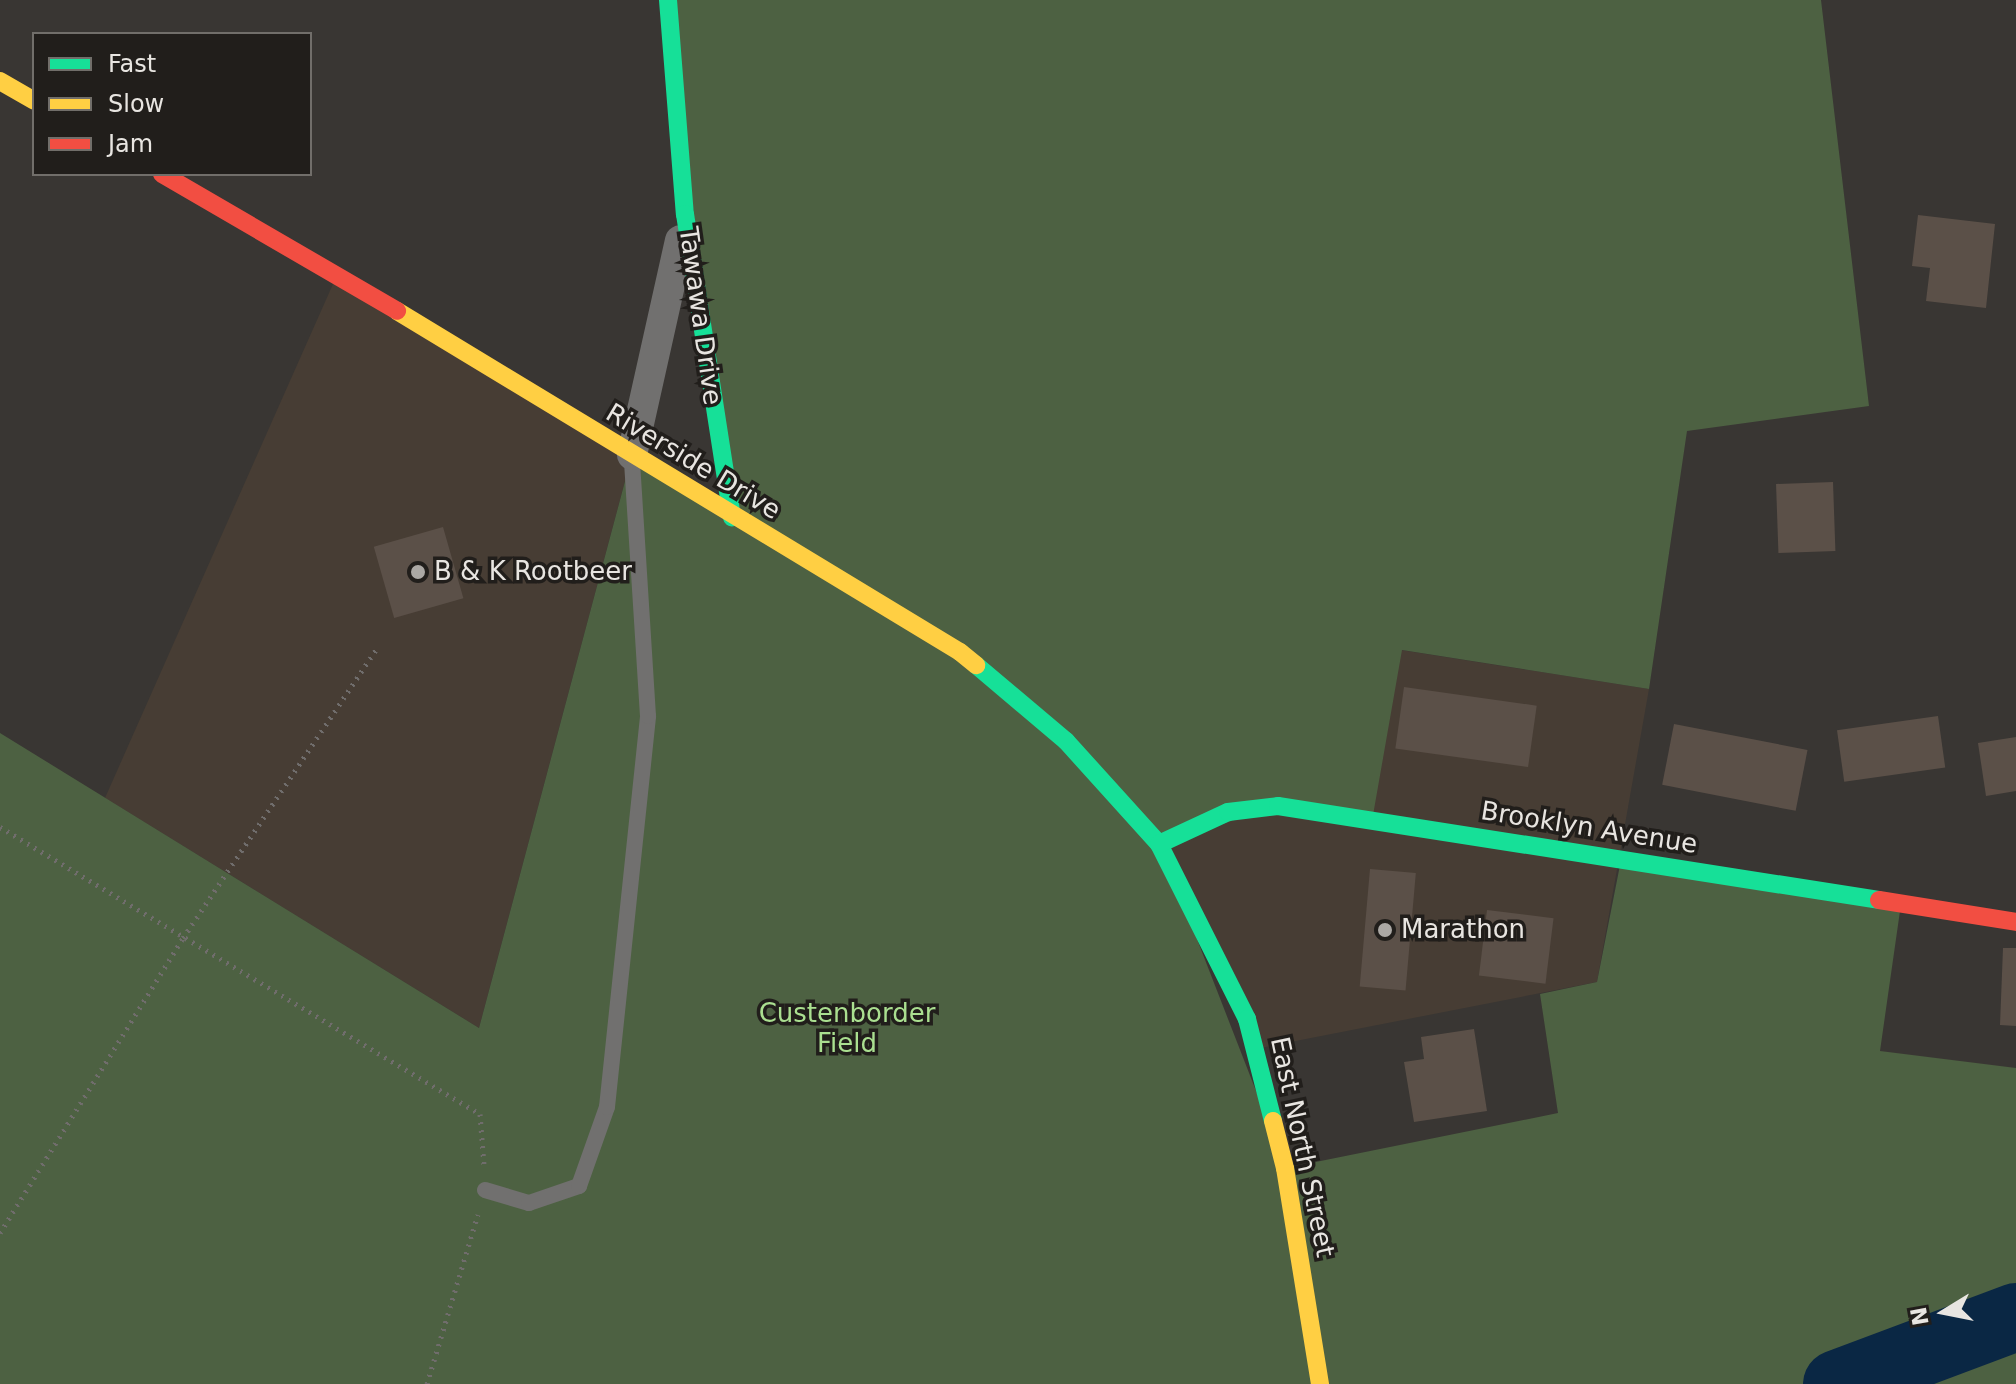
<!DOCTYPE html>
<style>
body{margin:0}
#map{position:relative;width:2016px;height:1384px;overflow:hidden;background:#393633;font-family:"DejaVu Sans",sans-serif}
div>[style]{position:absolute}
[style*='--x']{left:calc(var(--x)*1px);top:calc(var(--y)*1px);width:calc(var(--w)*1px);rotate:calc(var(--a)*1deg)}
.built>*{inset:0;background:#473d34}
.green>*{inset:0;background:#4d6142}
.river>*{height:68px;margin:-34px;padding:0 34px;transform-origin:34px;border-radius:34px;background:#0a2744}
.building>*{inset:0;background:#5b5048;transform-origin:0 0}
.path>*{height:5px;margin-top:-2.5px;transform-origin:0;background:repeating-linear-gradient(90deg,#706d6c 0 2px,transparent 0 8px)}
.lane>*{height:16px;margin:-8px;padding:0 8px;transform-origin:8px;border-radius:8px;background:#71706f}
.street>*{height:30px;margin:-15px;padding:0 15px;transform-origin:15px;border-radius:15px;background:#71706f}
.fast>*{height:18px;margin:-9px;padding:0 9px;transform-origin:9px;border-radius:9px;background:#16e098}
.slow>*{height:18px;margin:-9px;padding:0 9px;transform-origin:9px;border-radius:9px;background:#ffcf43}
.jam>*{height:18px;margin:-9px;padding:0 9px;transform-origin:9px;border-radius:9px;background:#f24e42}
.dots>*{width:22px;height:22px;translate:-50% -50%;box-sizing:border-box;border:4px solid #211e1b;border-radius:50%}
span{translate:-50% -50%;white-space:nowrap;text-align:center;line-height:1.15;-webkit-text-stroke:7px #211e1b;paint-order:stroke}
.street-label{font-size:26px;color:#e8e5e1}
.poi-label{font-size:26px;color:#e8e5e1}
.left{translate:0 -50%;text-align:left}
.park-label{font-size:26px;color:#aadf90}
.legend{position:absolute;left:32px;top:32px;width:280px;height:144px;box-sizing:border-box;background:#211e1b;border:2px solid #716e6a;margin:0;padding:10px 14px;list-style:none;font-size:24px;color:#e8e5e1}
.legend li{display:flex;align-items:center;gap:16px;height:40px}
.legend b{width:40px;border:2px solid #716e6a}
.north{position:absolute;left:1904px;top:1272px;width:80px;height:80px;-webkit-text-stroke:6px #211e1b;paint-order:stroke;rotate:260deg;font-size:22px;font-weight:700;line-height:32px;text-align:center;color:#e8e5e1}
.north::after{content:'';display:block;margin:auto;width:28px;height:36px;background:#e8e5e1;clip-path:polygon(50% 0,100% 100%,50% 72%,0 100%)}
</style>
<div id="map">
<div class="built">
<i style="clip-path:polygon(337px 275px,632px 455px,479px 1028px,105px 798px)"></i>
<i style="clip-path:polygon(1401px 650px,1649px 689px,1597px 982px,1255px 1049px,1159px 844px,1228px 812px,1371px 820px)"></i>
</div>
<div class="green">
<i style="clip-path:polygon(668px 0,1821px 0,1869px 406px,1687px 431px,1649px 689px,1402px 650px,1372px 821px,1278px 806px,1160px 844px,1286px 1168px,1558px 1113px,1540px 994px,1597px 982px,1621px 860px,1901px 904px,1880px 1051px,2016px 1068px,2016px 1384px,0 1384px,0 733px,479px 1028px,632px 455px,730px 516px)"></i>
</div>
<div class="river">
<i style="--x:1837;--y:1384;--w:191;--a:-20.5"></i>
</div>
<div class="building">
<i style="clip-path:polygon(1918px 215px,1995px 224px,1986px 308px,1926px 301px,1930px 268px,1912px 266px)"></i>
<i style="left:1833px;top:482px;width:69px;height:57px;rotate:88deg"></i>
<i style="left:443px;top:527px;width:74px;height:72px;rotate:74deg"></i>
<i style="left:1404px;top:687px;width:134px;height:62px;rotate:8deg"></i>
<i style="left:1938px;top:716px;width:52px;height:102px;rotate:82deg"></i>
<i style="left:1674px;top:724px;width:136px;height:62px;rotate:11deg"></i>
<i style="clip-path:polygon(2016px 737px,2016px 791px,1986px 796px,1978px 743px)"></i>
<i style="left:1370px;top:869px;width:46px;height:118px;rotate:5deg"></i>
<i style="left:1487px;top:910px;width:67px;height:66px;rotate:7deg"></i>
<i style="clip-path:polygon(2003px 948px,2016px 948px,2016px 1026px,2000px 1025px)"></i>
<i style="clip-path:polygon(1474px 1029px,1487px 1111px,1414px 1122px,1404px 1062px,1424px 1059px,1421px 1037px)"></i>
</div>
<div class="path">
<i style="--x:0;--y:827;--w:559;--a:30.88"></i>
<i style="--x:480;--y:1114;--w:51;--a:85.5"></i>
<i style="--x:0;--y:1233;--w:347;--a:-58.2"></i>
<i style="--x:183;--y:938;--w:350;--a:-56.2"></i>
<i style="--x:427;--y:1384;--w:177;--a:-73.3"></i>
</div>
<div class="lane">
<i style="--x:485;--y:1190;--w:46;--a:16.5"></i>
<i style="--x:529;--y:1203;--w:53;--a:-18.8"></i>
<i style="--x:579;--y:1186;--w:84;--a:-70.5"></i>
<i style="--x:607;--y:1107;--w:393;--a:-84"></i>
<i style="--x:648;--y:716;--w:256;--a:-93.6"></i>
</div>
<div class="street">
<i style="--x:632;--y:455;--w:220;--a:-77.4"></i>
</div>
<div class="fast">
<i style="--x:668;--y:0;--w:215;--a:85.5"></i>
<i style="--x:685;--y:214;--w:307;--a:81.2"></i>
<i style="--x:976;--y:665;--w:118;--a:40.2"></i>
<i style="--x:1066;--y:741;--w:139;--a:47.9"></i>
<i style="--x:1159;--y:844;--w:196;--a:63.3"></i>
<i style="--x:1247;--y:1019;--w:105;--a:75.7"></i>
<i style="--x:1159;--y:844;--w:76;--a:-24.9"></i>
<i style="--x:1228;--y:812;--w:50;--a:-6.8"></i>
<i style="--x:1278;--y:806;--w:608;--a:8.89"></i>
</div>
<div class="slow">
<i style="--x:0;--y:81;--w:39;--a:30"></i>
<i style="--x:397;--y:311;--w:658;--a:31.2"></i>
<i style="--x:960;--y:652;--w:21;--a:39"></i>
<i style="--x:1273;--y:1121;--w:49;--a:75.7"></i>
<i style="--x:1285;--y:1168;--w:219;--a:80.8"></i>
</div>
<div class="jam">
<i style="--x:162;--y:174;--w:272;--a:30.2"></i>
<i style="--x:1879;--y:900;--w:139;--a:9.1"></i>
</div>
<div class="dots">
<i style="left:418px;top:572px;background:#aba8a4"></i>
<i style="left:1385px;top:930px;background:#aba8a4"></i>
</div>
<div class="street-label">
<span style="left:700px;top:316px;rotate:82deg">Tawawa Drive</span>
<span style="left:693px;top:462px;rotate:31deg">Riverside Drive</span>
<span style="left:1589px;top:828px;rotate:9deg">Brooklyn Avenue</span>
<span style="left:1302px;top:1147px;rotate:78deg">East North Street</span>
</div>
<div class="poi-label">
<span class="left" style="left:434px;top:572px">B &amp; K Rootbeer</span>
<span class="left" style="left:1401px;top:930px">Marathon</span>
</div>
<div class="park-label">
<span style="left:847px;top:1029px">Custenborder<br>Field</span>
</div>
<ul class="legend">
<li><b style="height:10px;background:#16e098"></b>Fast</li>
<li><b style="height:10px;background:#ffcf43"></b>Slow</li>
<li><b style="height:10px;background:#f24e42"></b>Jam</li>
</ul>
<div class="north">N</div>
</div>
